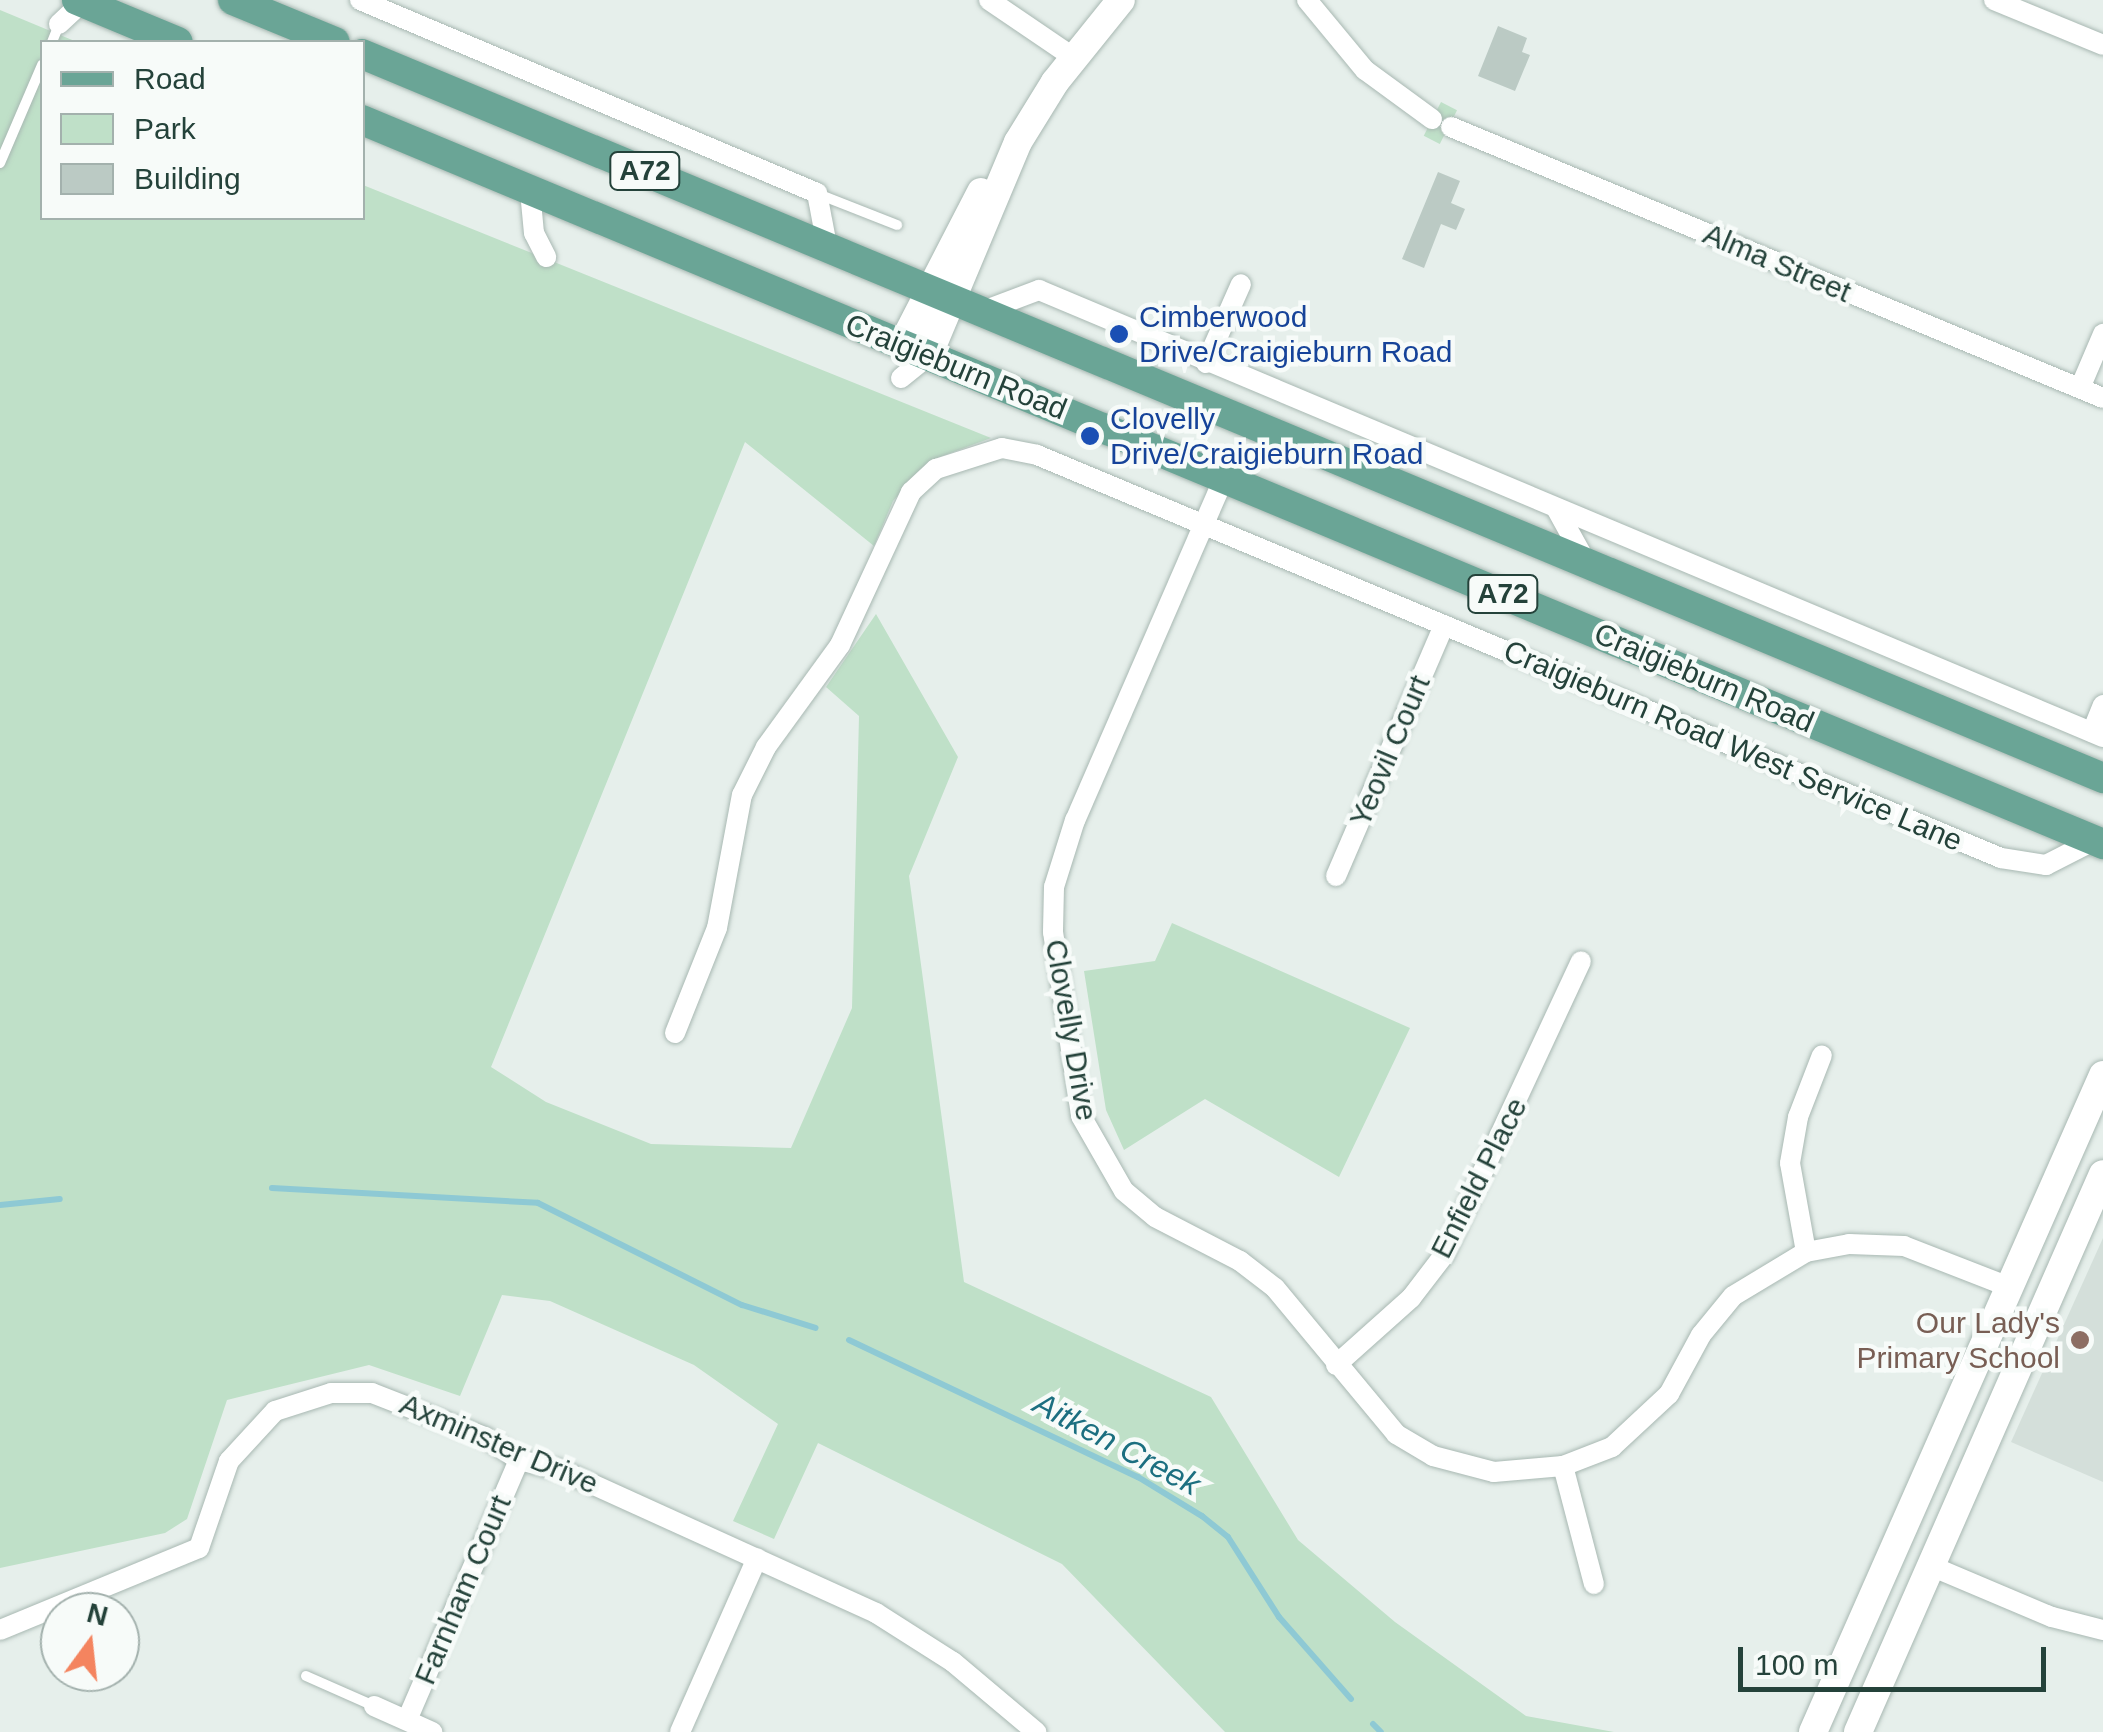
<!DOCTYPE html>
<style>
body{margin:0}
#map{position:relative;width:2103px;height:1732px;overflow:hidden;background:#e6efeb;font-family:Arial,sans-serif}
div>[style]{position:absolute}
[style*='--x']{left:calc(var(--x)*1px);top:calc(var(--y)*1px);width:calc(var(--w)*1px);rotate:calc(var(--a)*1deg)}
.built>*{inset:0;background:#d4dfda}
.green>*{inset:0;background:#bfe0c8;transform-origin:0 0}
.stream>*{height:6px;margin:-3px;padding:0 3px;transform-origin:3px;border-radius:3px;background:#8ec9d4}
.building>*{inset:0;background:#bbcac4}
.roads{filter:drop-shadow(0 0 2px #a8b8b2) drop-shadow(0 0 2px #a8b8b2)}
.lane>*{height:10px;margin:-5px;padding:0 5px;transform-origin:5px;border-radius:5px;background:#fff}
.street>*{height:20px;margin:-10px;padding:0 10px;transform-origin:10px;border-radius:10px;background:#fff}
.secondary>*{height:28px;margin:-14px;padding:0 14px;transform-origin:14px;border-radius:14px;background:#fff}
.primary>*{height:30px;margin:-15px;padding:0 15px;transform-origin:15px;border-radius:15px;background:#6aa596}
.dots>*{width:28px;height:28px;translate:-50% -50%;box-sizing:border-box;border:5px solid #f7fbf9;border-radius:50%}
span{translate:-50% -50%;white-space:nowrap;text-align:center;line-height:1.15;-webkit-text-stroke:9px #f7fbf9;paint-order:stroke}
.shield-label span{padding:2px 8px;background:#f7fbf9;border:2px solid;border-radius:8px;-webkit-text-stroke-width:0}
.shield-label{font-size:28px;color:#24423a;font-weight:700}
.street-label{font-size:30px;color:#24423a}
.transit-label{font-size:30px;color:#164399}
.left{translate:0 -50%;text-align:left}
.education-label{font-size:30px;color:#785e54}
.right{translate:-100% -50%;text-align:right}
.water-label{font-size:32px;color:#1c6f80;font-style:italic}
.legend{position:absolute;left:40px;top:40px;width:325px;height:180px;box-sizing:border-box;background:#f7fbf9;border:2px solid #a3b1ad;margin:0;padding:12px 18px;list-style:none;font-size:30px;color:#24423a}
.legend li{display:flex;align-items:center;gap:20px;height:50px}
.legend b{width:50px;border:2px solid #a3b1ad}
.north{position:absolute;left:40px;top:1592px;width:100px;height:100px;box-sizing:border-box;background:#f7fbf9;border:2px solid #a3b1ad;border-radius:50%;rotate:15deg;font-size:28px;font-weight:700;line-height:40px;text-align:center;color:#24423a}
.north::after{content:'';display:block;margin:auto;width:35px;height:45px;background:#f4845f;clip-path:polygon(50% 0,100% 100%,50% 72%,0 100%)}
.scale{position:absolute;left:1738px;top:1647px;width:308px;height:45px;box-sizing:border-box;border:5px solid #24423a;border-top:0;padding-left:12px;font-size:30px;line-height:35px;white-space:nowrap;color:#24423a;-webkit-text-stroke:8px #f7fbf9;paint-order:stroke}
</style>
<div id="map">
<div class="built">
<i style="clip-path:polygon(2103px 1238px,2103px 1482px,2011px 1442px)"></i>
</div>
<div class="green">
<i style="clip-path:polygon(0 10px,77px 42px,42px 42px,42px 218px,362px 218px,363px 185px,991px 438px,929px 461px,893px 501px,874px 546px,745px 442px,491px 1067px,546px 1102px,651px 1144px,791px 1148px,852px 1008px,859px 716px,826px 687px,876px 614px,958px 757px,909px 876px,964px 1282px,1211px 1397px,1298px 1540px,1395px 1622px,1526px 1716px,1614px 1732px,1225px 1732px,1062px 1564px,818px 1443px,774px 1539px,733px 1521px,778px 1424px,694px 1365px,550px 1301px,502px 1295px,460px 1396px,369px 1365px,227px 1400px,187px 1519px,165px 1533px,0 1568px)"></i>
<i style="left:1441px;top:102px;width:18px;height:38px;rotate:27deg"></i>
<i style="clip-path:polygon(1172px 923px,1410px 1028px,1339px 1177px,1205px 1099px,1124px 1150px,1106px 1110px,1084px 971px,1155px 961px)"></i>
</div>
<div class="stream">
<i style="--x:272;--y:1188;--w:266;--a:3.2"></i>
<i style="--x:538;--y:1203;--w:228;--a:26.6"></i>
<i style="--x:742;--y:1305;--w:77;--a:17.3"></i>
<i style="--x:0;--y:1205;--w:60;--a:-5.7"></i>
<i style="--x:849;--y:1340;--w:320;--a:25.4"></i>
<i style="--x:1138;--y:1477;--w:75;--a:31.4"></i>
<i style="--x:1202;--y:1516;--w:33;--a:39"></i>
<i style="--x:1228;--y:1537;--w:95;--a:57.5"></i>
<i style="--x:1279;--y:1617;--w:109;--a:48.7"></i>
<i style="--x:1373;--y:1724;--w:11;--a:45"></i>
</div>
<div class="building">
<i style="clip-path:polygon(1498px 26px,1527px 38px,1522px 52px,1530px 55px,1515px 91px,1478px 76px)"></i>
<i style="clip-path:polygon(1438px 172px,1460px 181px,1451px 203px,1465px 209px,1456px 230px,1441px 224px,1424px 268px,1402px 259px)"></i>
</div>
<div class="roads">
<div class="lane">
<i style="--x:52;--y:42;--w:18;--a:-68"></i>
<i style="--x:0;--y:163;--w:107;--a:-66.8"></i>
<i style="--x:818;--y:194;--w:85;--a:21.4"></i>
<i style="--x:306;--y:1676;--w:74;--a:23.8"></i>
</div>
<div class="street">
<i style="--x:360;--y:0;--w:496;--a:22.9"></i>
<i style="--x:817;--y:193;--w:54;--a:79.3"></i>
<i style="--x:989;--y:0;--w:102;--a:34.2"></i>
<i style="--x:1307;--y:0;--w:91;--a:50.4"></i>
<i style="--x:1365;--y:70;--w:83;--a:36.2"></i>
<i style="--x:1994;--y:0;--w:118;--a:22.4"></i>
<i style="--x:59;--y:24;--w:35;--a:-43"></i>
<i style="--x:1451;--y:127;--w:706;--a:22.57"></i>
<i style="--x:530;--y:191;--w:42;--a:84.6"></i>
<i style="--x:534;--y:233;--w:27;--a:63"></i>
<i style="--x:983;--y:311;--w:60;--a:-20.6"></i>
<i style="--x:1039;--y:290;--w:1154;--a:22.79"></i>
<i style="--x:1206;--y:363;--w:86;--a:-66.1"></i>
<i style="--x:901;--y:378;--w:35;--a:-39"></i>
<i style="--x:2080;--y:388;--w:59;--a:-66.9"></i>
<i style="--x:1224;--y:478;--w:373;--a:113.5"></i>
<i style="--x:1075;--y:820;--w:70;--a:107.4"></i>
<i style="--x:1054;--y:887;--w:45;--a:91.3"></i>
<i style="--x:1053;--y:932;--w:186;--a:81.3"></i>
<i style="--x:1081;--y:1116;--w:86;--a:60.2"></i>
<i style="--x:1124;--y:1191;--w:40;--a:40"></i>
<i style="--x:1155;--y:1217;--w:96;--a:27.4"></i>
<i style="--x:1240;--y:1261;--w:44;--a:37.6"></i>
<i style="--x:1275;--y:1288;--w:190;--a:50.3"></i>
<i style="--x:1396;--y:1434;--w:43;--a:30.7"></i>
<i style="--x:1433;--y:1456;--w:63;--a:14.7"></i>
<i style="--x:1494;--y:1472;--w:69;--a:-5"></i>
<i style="--x:1563;--y:1466;--w:53;--a:-21.2"></i>
<i style="--x:1612;--y:1447;--w:78;--a:-42.9"></i>
<i style="--x:1669;--y:1394;--w:67;--a:-61.5"></i>
<i style="--x:1701;--y:1335;--w:50;--a:-50.6"></i>
<i style="--x:1733;--y:1296;--w:85;--a:-31.1"></i>
<i style="--x:1806;--y:1252;--w:44;--a:-10.5"></i>
<i style="--x:1849;--y:1244;--w:55;--a:2.1"></i>
<i style="--x:1904;--y:1246;--w:113;--a:21.3"></i>
<i style="--x:1557;--y:510;--w:62;--a:60.9"></i>
<i style="--x:2092;--y:732;--w:29;--a:-68"></i>
<i style="--x:1336;--y:876;--w:273;--a:-66.7"></i>
<i style="--x:675;--y:1033;--w:113;--a:-68.2"></i>
<i style="--x:717;--y:928;--w:135;--a:-79.4"></i>
<i style="--x:742;--y:795;--w:54;--a:-63.4"></i>
<i style="--x:766;--y:747;--w:126;--a:-54"></i>
<i style="--x:840;--y:645;--w:169;--a:-65.1"></i>
<i style="--x:911;--y:492;--w:34;--a:-43"></i>
<i style="--x:936;--y:469;--w:69;--a:-17.7"></i>
<i style="--x:1002;--y:448;--w:36;--a:11"></i>
<i style="--x:1037;--y:455;--w:1045;--a:22.69"></i>
<i style="--x:2001;--y:858;--w:46;--a:8.8"></i>
<i style="--x:2046;--y:865;--w:55;--a:-27"></i>
<i style="--x:1806;--y:1252;--w:90;--a:-100.2"></i>
<i style="--x:1790;--y:1163;--w:47;--a:-80.1"></i>
<i style="--x:1798;--y:1117;--w:66;--a:-68.8"></i>
<i style="--x:1336;--y:1365;--w:101;--a:-41.8"></i>
<i style="--x:1411;--y:1298;--w:54;--a:-52.5"></i>
<i style="--x:1444;--y:1255;--w:324;--a:-65"></i>
<i style="--x:1563;--y:1466;--w:122;--a:75.3"></i>
<i style="--x:1931;--y:1566;--w:131;--a:22.9"></i>
<i style="--x:2052;--y:1617;--w:53;--a:14.3"></i>
<i style="--x:0;--y:1630;--w:215;--a:-22.4"></i>
<i style="--x:199;--y:1548;--w:92;--a:-71"></i>
<i style="--x:229;--y:1461;--w:68;--a:-47.4"></i>
<i style="--x:275;--y:1411;--w:59;--a:-17.8"></i>
<i style="--x:331;--y:1393;--w:41;--a:0"></i>
<i style="--x:372;--y:1393;--w:121;--a:21.3"></i>
<i style="--x:485;--y:1437;--w:41;--a:34.1"></i>
<i style="--x:519;--y:1460;--w:43;--a:13.4"></i>
<i style="--x:561;--y:1470;--w:346;--a:24.4"></i>
<i style="--x:876;--y:1613;--w:91;--a:32.5"></i>
<i style="--x:953;--y:1662;--w:109;--a:40.1"></i>
<i style="--x:374;--y:1706;--w:64;--a:24.1"></i>
<i style="--x:407;--y:1720;--w:283;--a:-66.7"></i>
<i style="--x:680;--y:1732;--w:190;--a:-66.1"></i>
</div>
<div class="secondary">
<i style="--x:902;--y:345;--w:172;--a:-62.7"></i>
<i style="--x:928;--y:356;--w:232;--a:-67.2"></i>
<i style="--x:1018;--y:142;--w:70;--a:-58.3"></i>
<i style="--x:1055;--y:82;--w:105;--a:-51.2"></i>
<i style="--x:1813;--y:1732;--w:718;--a:-66.18"></i>
<i style="--x:1858;--y:1732;--w:609;--a:-66.3"></i>
</div>
<div class="primary">
<i style="--x:77;--y:0;--w:109;--a:22.6"></i>
<i style="--x:233;--y:0;--w:110;--a:22.4"></i>
<i style="--x:362;--y:54;--w:1886;--a:22.58"></i>
<i style="--x:362;--y:120;--w:1886;--a:22.58"></i>
</div>
</div>
<div class="dots">
<i style="left:1119px;top:334px;background:#1a4fb4"></i>
<i style="left:1090px;top:436px;background:#1a4fb4"></i>
<i style="left:2080px;top:1340px;background:#8d6e63"></i>
</div>
<div class="shield-label">
<span style="left:645px;top:171px">A72</span>
<span style="left:1503px;top:594px">A72</span>
</div>
<div class="street-label">
<span style="left:1777px;top:263px;rotate:23deg">Alma Street</span>
<span style="left:956px;top:367px;rotate:22deg">Craigieburn Road</span>
<span style="left:1704px;top:678px;rotate:23deg">Craigieburn Road</span>
<span style="left:1733px;top:746px;rotate:23deg">Craigieburn Road West Service Lane</span>
<span style="left:1390px;top:751px;rotate:-67deg">Yeovil Court</span>
<span style="left:1071px;top:1030px;rotate:80deg">Clovelly Drive</span>
<span style="left:1479px;top:1178px;rotate:-63deg">Enfield Place</span>
<span style="left:499px;top:1444px;rotate:23deg">Axminster Drive</span>
<span style="left:463px;top:1590px;rotate:-67deg">Farnham Court</span>
</div>
<div class="transit-label">
<span class="left" style="left:1139px;top:334px">Cimberwood<br>Drive/Craigieburn Road</span>
<span class="left" style="left:1110px;top:436px">Clovelly<br>Drive/Craigieburn Road</span>
</div>
<div class="education-label">
<span class="right" style="left:2060px;top:1340px">Our Lady's<br>Primary School</span>
</div>
<div class="water-label">
<span style="left:1117px;top:1444px;rotate:28deg">Aitken Creek</span>
</div>
<ul class="legend">
<li><b style="height:12px;background:#6aa596"></b>Road</li>
<li><b style="height:28px;background:#bfe0c8"></b>Park</li>
<li><b style="height:28px;background:#bbcac4"></b>Building</li>
</ul>
<div class="north">N</div>
<div class="scale">100 m</div>
</div>
